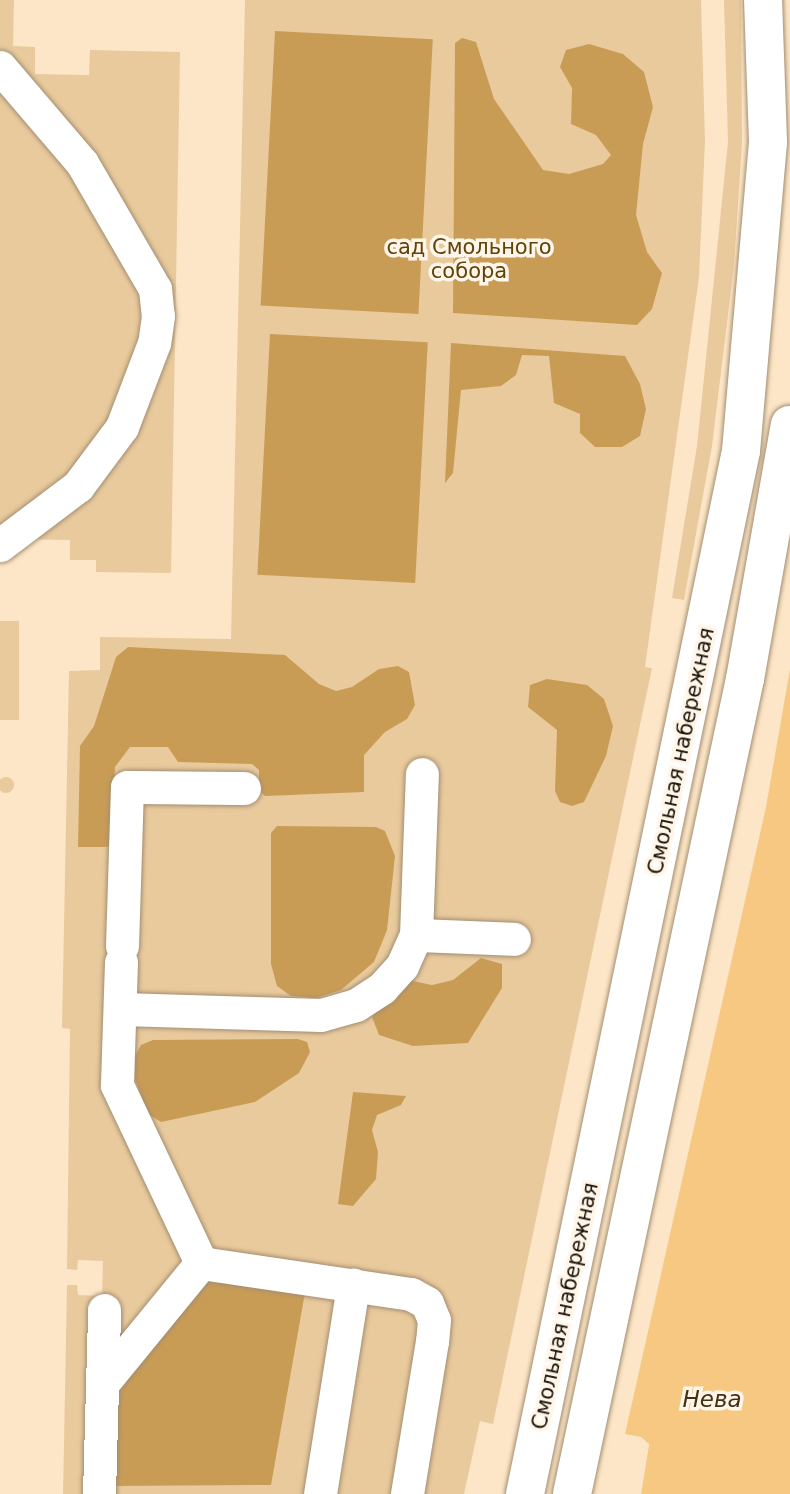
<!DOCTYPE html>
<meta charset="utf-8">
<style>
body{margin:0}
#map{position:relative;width:790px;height:1494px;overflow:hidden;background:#fde6c7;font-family:"DejaVu Sans",sans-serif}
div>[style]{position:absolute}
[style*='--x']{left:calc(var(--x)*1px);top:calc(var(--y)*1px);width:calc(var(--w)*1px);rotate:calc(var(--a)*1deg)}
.green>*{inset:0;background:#e9ca9d;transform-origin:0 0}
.round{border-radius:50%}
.forest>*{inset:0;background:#c99c56;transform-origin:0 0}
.water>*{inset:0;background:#f7c881}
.pier>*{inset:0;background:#fde6c7}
.roads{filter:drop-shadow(0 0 2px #a38e71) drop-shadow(0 0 2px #a38e71)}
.minor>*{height:33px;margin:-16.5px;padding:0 16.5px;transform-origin:16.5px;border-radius:16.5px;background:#fff}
.major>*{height:38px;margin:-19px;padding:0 19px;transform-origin:19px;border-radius:19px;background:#fff}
span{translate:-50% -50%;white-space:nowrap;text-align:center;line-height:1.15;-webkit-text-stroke:7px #fff6e9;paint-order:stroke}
.park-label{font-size:21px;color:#614209}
.street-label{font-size:21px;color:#191207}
.water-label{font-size:23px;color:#443112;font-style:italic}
</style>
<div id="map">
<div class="green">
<i style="clip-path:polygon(0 0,14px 0,13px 46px,35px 47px,35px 74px,89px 75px,90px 50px,180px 52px,171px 573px,96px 572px,96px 560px,70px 560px,70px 540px,17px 539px,16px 557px,0 556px)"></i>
<i style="clip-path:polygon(245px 0,701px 0,705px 141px,699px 277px,645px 667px,652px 668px,493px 1424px,480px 1421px,464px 1494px,63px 1494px,67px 1285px,77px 1285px,78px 1295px,102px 1296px,103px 1261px,78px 1260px,77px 1270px,67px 1269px,70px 1029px,62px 1028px,69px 671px,100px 670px,100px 637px,231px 639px)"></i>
<i style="clip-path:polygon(724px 0,741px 0,742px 143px,734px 265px,712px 446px,684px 600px,672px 598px,697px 446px,728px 142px)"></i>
<i style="left:0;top:621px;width:19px;height:99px"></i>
<i class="round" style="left:-2px;top:777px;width:16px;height:16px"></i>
</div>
<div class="forest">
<i style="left:275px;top:31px;width:158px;height:275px;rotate:3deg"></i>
<i style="clip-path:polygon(462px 38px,476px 42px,494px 99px,543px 170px,569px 174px,603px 164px,611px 155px,596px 135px,571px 124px,572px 88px,560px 67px,566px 50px,589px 44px,623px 54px,644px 72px,653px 107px,643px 144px,636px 215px,647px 252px,662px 273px,652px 309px,637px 325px,453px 313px,455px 43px)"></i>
<i style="left:270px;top:334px;width:158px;height:241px;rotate:3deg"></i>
<i style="clip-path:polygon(451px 343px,625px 356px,640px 384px,646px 409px,640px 436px,622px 447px,595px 447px,580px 433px,580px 414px,554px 403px,549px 356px,522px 355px,516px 375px,501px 386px,461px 390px,453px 473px,445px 483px)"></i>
<i style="clip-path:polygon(128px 647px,285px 655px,319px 684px,336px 691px,352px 687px,379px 669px,398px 666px,409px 672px,415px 705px,407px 719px,385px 732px,364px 755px,364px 792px,265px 796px,259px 790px,259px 770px,252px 764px,178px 762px,168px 747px,130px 747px,115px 767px,113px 837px,108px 847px,78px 847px,80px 746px,94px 726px,116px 657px)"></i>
<i style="clip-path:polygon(547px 679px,587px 685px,604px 699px,613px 726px,606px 756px,584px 802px,572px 806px,560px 802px,555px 791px,557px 730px,528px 707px,530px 685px)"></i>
<i style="clip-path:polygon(277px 826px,376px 827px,385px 831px,395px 856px,387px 930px,374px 962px,341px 990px,316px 998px,291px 996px,277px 986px,271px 964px,271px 833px)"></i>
<i style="clip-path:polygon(481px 958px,502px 964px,502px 988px,468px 1043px,413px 1046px,379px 1035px,372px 1017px,403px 979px,432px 985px,453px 980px)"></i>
<i style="clip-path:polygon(298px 1039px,307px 1042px,310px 1052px,299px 1073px,255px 1102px,161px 1122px,148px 1114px,135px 1079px,135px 1056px,141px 1045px,153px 1040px)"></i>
<i style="clip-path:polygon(353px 1092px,406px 1096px,401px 1105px,377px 1115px,372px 1130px,378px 1152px,376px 1179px,353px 1206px,338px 1204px)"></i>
<i style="clip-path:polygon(205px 1270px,306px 1287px,271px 1485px,112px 1486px,112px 1389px)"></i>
</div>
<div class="water">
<i style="clip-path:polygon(790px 669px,790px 1494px,641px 1494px,649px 1444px,641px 1437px,625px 1434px,766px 807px)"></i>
</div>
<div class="pier">
<i style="clip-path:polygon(625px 1434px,649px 1444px,641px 1494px,645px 1445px)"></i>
</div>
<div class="roads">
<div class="minor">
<i style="--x:0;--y:67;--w:126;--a:49.5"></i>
<i style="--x:82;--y:163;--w:146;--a:59.9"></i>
<i style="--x:155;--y:289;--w:27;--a:84"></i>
<i style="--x:158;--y:316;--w:27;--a:98"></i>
<i style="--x:154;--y:343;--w:90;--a:110.9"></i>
<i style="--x:122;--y:427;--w:74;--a:126.7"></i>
<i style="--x:78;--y:486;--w:98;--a:142.9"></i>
<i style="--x:416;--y:935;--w:98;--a:2.3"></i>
<i style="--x:122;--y:946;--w:159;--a:-88.2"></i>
<i style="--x:127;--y:787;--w:117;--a:0.5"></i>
<i style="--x:121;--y:962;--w:123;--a:91.9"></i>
<i style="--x:117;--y:1085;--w:197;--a:64.7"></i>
<i style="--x:201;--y:1263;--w:212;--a:8.4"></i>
<i style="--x:411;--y:1294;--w:18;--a:29"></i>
<i style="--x:427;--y:1303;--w:18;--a:68"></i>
<i style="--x:434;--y:1320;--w:21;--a:95"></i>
<i style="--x:432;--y:1341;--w:155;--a:99.3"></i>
<i style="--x:121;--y:1009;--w:200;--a:1.7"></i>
<i style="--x:321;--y:1015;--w:36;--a:-16"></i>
<i style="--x:356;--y:1005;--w:31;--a:-33"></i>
<i style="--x:382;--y:988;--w:30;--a:-48"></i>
<i style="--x:402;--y:966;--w:34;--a:-66"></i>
<i style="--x:416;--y:935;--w:161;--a:-87.9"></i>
<i style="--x:102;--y:1384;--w:156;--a:-50.7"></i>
<i style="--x:99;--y:1494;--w:184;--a:-88.4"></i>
<i style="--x:320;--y:1494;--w:212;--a:-81"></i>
</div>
<div class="major">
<i style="--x:525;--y:1494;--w:1065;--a:-78.3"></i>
<i style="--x:741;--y:451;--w:310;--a:-85"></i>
<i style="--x:768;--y:142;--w:142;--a:-92"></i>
<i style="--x:572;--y:1494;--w:833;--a:-78.02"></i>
<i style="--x:745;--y:679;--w:258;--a:-80"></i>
</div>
</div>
<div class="park-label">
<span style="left:469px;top:259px">сад Смольного<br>собора</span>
</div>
<div class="street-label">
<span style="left:681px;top:751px;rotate:-78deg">Смольная набережная</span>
<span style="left:565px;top:1306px;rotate:-78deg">Смольная набережная</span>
</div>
<div class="water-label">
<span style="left:712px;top:1399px">Нева</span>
</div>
</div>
